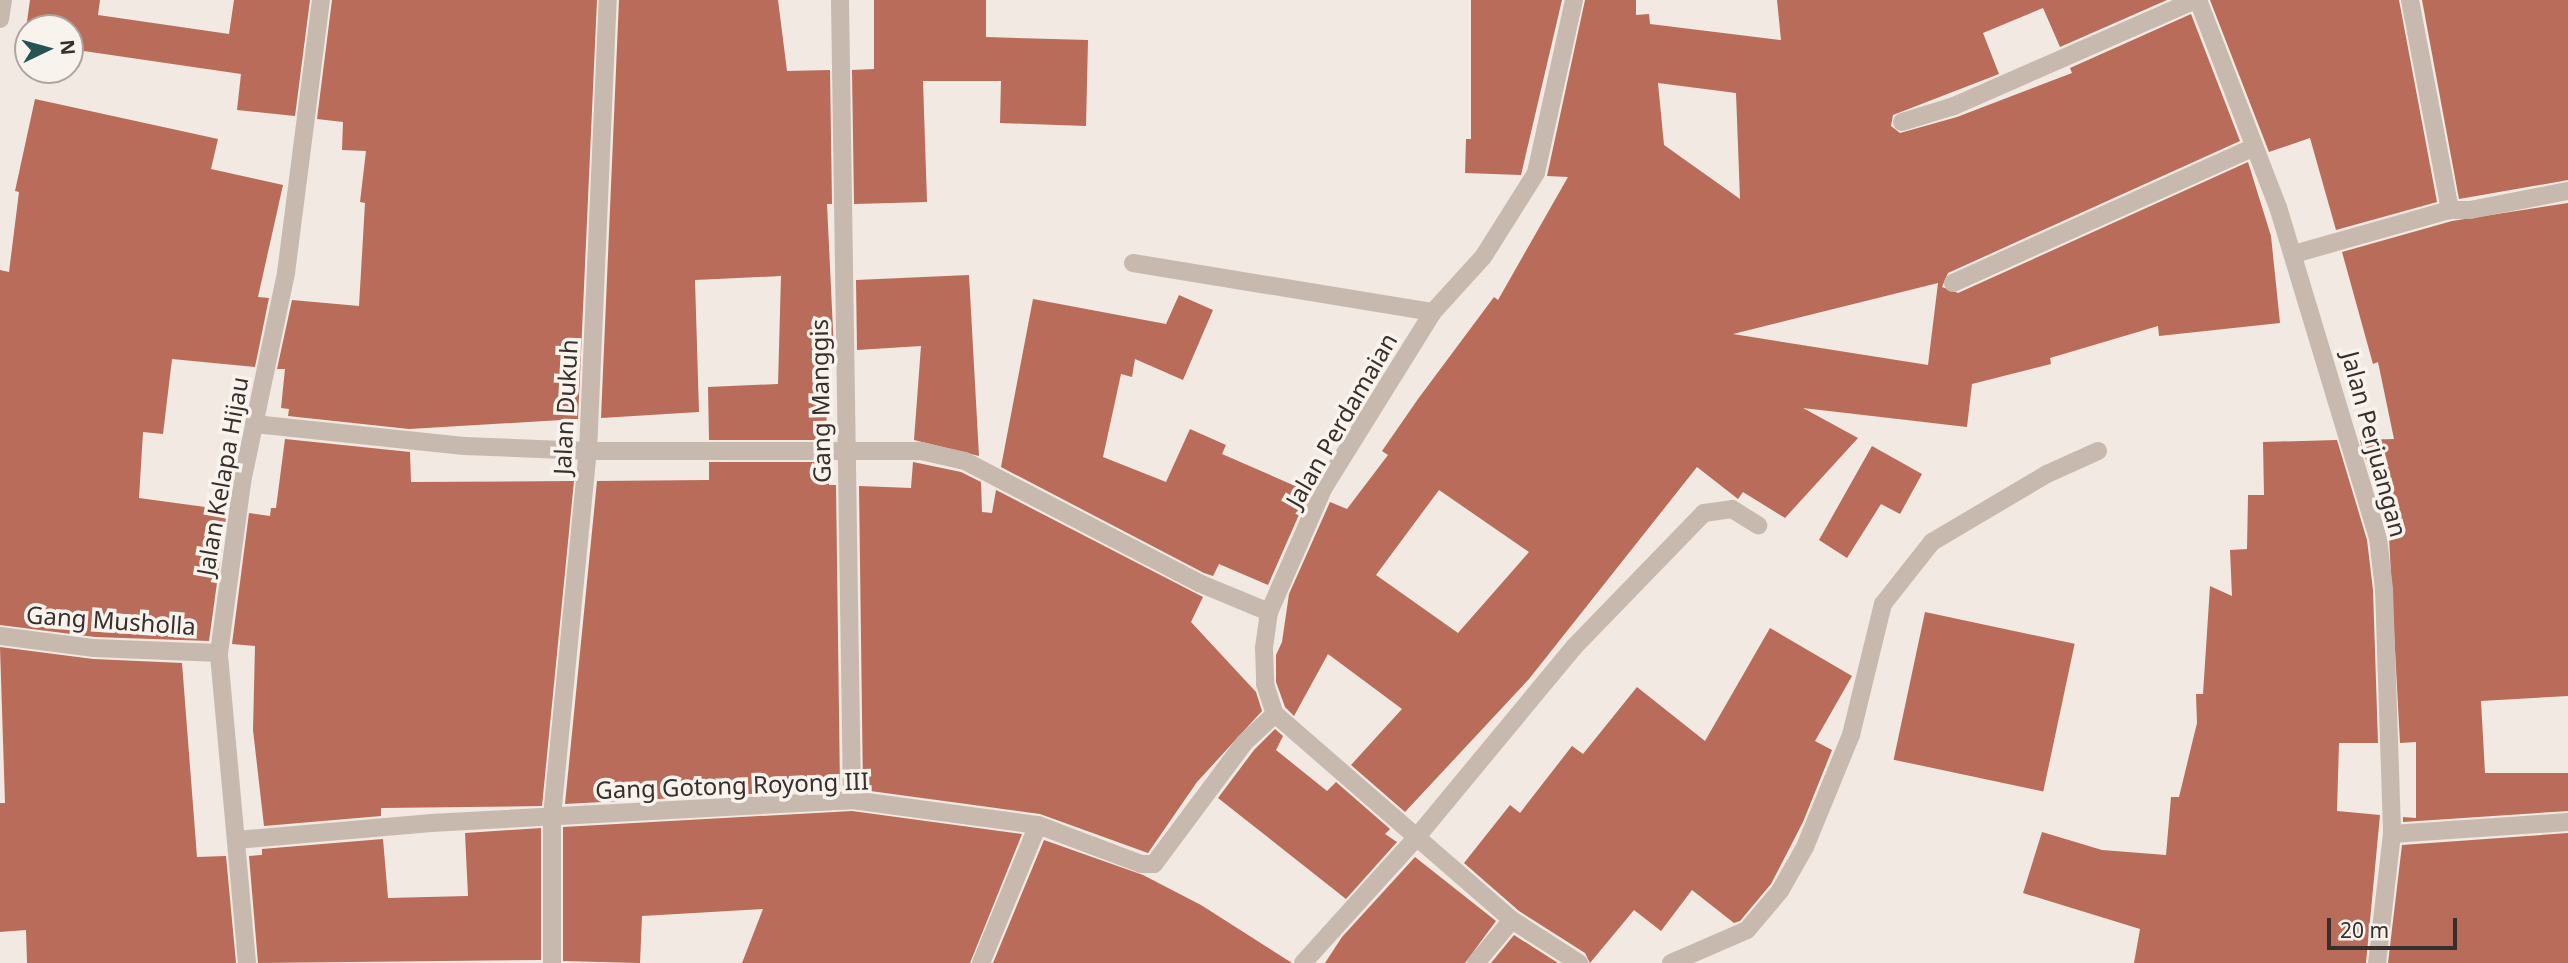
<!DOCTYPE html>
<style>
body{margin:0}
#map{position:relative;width:2568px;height:963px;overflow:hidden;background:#f1e9e2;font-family:"Noto Sans",sans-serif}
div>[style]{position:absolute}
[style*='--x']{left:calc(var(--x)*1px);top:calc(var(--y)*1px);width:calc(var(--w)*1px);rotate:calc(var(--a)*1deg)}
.building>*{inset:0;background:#b86c59;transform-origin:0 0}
.minor>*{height:18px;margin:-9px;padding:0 9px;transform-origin:9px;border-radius:9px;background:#c8b9af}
span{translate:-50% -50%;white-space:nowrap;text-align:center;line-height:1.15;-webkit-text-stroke:7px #f9f3ee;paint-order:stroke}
.street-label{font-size:24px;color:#382f2c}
.north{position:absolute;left:14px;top:14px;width:70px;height:70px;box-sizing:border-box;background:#f9f3ee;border:2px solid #aca5a0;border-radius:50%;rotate:85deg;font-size:19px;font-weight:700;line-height:28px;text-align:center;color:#382f2c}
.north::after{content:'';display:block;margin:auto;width:24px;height:32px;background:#265455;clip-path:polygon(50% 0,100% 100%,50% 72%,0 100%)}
.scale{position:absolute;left:2327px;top:918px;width:130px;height:32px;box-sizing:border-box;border:4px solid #382f2c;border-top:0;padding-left:9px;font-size:21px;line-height:24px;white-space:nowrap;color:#382f2c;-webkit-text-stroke:5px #f9f3ee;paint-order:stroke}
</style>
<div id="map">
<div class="building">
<i style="clip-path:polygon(30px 0,100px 0,98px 15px,229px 34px,234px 0,310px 0,295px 116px,237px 110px,241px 74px,70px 49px,70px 28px,28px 28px,28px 43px,24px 43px)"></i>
<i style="clip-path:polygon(332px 0,597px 0,578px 419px,409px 429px,288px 416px,289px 409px,281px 408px,285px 369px,277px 369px,292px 300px,359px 306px,365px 203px,360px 202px,366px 151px,342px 150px,343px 122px,317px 119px)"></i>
<i style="clip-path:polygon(619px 0,778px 0,787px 71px,830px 70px,832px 204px,827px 204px,834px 351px,825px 352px,827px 440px,709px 440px,708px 387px,778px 384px,781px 276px,695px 280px,699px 412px,601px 418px)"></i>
<i style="clip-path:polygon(874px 0,986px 0,986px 37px,1088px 40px,1086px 126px,1000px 123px,1001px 81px,923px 81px,927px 202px,854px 204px,852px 70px,874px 69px)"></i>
<i style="clip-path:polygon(1471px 0,1562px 0,1521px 175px,1465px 173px,1466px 139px,1471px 139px)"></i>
<i style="clip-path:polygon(evenodd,1585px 0,1636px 0,1636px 15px,1649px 14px,1650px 24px,1781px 40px,1777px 0,2167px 0,2060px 47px,2043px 8px,1983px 33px,1999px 74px,1893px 115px,1891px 126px,1900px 133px,1957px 117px,2072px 73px,2070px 68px,2191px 14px,2240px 141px,1948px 273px,1942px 287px,1958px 293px,2248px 162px,2271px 236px,2280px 323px,2159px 336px,2158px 326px,2050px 358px,2051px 364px,1972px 384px,1967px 427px,1803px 408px,1858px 438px,1785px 518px,1743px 492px,1738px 499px,1697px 467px,1529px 679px,1405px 812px,1351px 765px,1402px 709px,1328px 654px,1294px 716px,1285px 707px,1276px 682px,1276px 655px,1282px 642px,1289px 594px,1330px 502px,1347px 509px,1388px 455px,1382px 451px,1418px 399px,1494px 297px,1498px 300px,1568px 177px,1547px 176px,1585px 0,1658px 83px,1736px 93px,1740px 199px,1664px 145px,1658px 83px,1585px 0,1938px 283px,1928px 365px,1733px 334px,1938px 283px,1585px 0,1439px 490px,1529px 552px,1458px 633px,1376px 575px,1439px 490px)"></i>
<i style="clip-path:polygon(2210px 0,2399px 0,2437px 202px,2336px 230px,2310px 138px,2269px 152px)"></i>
<i style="clip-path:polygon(2422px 0,2568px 0,2568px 180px,2459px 199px)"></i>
<i style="clip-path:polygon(35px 99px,218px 139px,211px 169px,283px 185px,258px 297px,269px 298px,255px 367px,172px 359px,163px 434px,143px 432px,139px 498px,227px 510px,209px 641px,95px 637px,0 625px,0 270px,9px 272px,19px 192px,15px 191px)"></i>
<i style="clip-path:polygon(2568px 203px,2568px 696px,2481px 701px,2485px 773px,2568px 773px,2568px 811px,2403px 822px,2403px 817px,2416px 818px,2416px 742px,2400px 743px,2389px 537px,2360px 440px,2394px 439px,2378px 362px,2373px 364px,2342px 252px,2452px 221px)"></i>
<i style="clip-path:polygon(969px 275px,979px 456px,914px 440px,921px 346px,857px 350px,856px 280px)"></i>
<i style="clip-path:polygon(1179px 295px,1213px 310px,1183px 380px,1135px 359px,1132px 377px,1121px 374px,1103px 457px,1166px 482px,1190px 429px,1226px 445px,1222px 454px,1309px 492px,1268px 585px,1219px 564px,1213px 576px,1204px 573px,1001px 467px,1033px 299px,1166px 324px)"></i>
<i style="clip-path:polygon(285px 439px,410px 452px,411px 482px,574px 481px,542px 806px,381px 808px,381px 816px,264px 826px,253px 730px,255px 646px,232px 644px,249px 513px,270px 516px,271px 508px,276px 508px)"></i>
<i style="clip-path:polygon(2337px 440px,2367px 540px,2373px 590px,2378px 743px,2339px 743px,2337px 811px,2380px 815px,2366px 963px,2134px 963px,2140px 929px,2023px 893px,2042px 832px,2102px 850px,2166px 855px,2171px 797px,2179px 797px,2197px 723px,2196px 694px,2203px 694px,2210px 586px,2232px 596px,2230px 550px,2247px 549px,2248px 495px,2264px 495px,2263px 442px)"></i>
<i style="clip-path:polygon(1872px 446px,1922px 474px,1900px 514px,1881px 504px,1847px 558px,1819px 540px)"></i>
<i style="clip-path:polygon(709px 462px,828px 462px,829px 485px,836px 485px,840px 789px,565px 804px,597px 481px,709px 480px)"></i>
<i style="clip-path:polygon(913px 462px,961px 472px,981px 482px,982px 512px,992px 513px,996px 490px,1203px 597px,1191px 622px,1256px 692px,1262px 711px,1197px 782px,1148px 853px,1040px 814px,863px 790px,859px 486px,911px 488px)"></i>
<i style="left:1925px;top:612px;width:153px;height:151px;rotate:12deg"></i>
<i style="clip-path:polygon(1770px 628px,1852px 676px,1815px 741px,1832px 750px,1803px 822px,1771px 884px,1740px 921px,1734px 923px,1692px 890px,1661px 931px,1634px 910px,1590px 963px,1585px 953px,1519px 911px,1464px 863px,1510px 805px,1520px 813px,1572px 746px,1583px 754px,1637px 687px,1705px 741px)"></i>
<i style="clip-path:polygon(0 647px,93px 659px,182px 663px,197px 857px,226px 856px,236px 963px,27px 963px,26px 930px,0 932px,0 803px,5px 803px)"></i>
<i style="clip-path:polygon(1275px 729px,1283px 736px,1276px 750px,1327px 791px,1336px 782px,1390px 829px,1385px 834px,1397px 842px,1346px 899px,1218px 798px,1254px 750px)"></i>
<i style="clip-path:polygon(852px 811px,1022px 834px,970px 963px,742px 963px,763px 909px,642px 916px,640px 963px,563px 961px,563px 827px)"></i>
<i style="clip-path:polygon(541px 828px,541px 960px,258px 963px,249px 856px,262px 855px,262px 849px,383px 839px,388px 898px,468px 896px,465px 833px)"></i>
<i style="clip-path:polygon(2568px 833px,2568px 963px,2388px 963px,2402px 845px)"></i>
<i style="clip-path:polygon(1044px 840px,1143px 875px,1201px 905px,1292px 963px,993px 963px)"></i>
<i style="clip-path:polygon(1415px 857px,1496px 921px,1465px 963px,1325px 963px,1342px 937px)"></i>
<i style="clip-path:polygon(1514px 935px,1558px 963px,1491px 963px)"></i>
</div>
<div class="minor">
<i style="--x:840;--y:0;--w:800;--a:89.14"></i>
<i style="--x:1574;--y:0;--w:177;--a:102.4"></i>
<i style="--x:1536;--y:173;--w:99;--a:122.2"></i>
<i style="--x:1483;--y:257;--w:74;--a:132.3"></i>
<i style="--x:1433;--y:312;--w:206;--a:121.9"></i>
<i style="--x:1324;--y:487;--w:137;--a:113.7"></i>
<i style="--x:1269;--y:612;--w:36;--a:98"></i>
<i style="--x:1264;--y:648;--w:36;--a:88"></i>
<i style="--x:1265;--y:684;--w:32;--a:72"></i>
<i style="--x:1275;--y:714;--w:314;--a:41"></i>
<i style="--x:1512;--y:920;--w:80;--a:32.7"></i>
<i style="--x:2198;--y:0;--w:222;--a:68.9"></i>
<i style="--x:2278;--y:207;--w:346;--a:73.2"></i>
<i style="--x:2378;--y:538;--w:51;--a:83.3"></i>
<i style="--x:2384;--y:589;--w:245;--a:88.1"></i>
<i style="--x:2392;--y:834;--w:130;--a:96.6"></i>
<i style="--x:2410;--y:0;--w:214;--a:79.2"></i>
<i style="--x:0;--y:19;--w:19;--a:-81"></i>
<i style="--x:1902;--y:122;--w:54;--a:-17.1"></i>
<i style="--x:1954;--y:106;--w:263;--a:-23.7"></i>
<i style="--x:2294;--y:254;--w:162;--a:-15.8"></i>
<i style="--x:2450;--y:210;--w:20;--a:0"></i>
<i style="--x:2470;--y:210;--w:100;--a:-11"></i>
<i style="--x:1133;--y:263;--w:304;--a:9.3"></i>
<i style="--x:1953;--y:283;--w:330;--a:-24.3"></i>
<i style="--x:254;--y:424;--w:211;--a:6"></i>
<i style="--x:464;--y:446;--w:124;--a:2.3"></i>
<i style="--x:588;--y:451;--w:333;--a:0"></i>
<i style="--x:921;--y:451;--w:45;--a:12.8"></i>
<i style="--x:965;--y:461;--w:264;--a:27.5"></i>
<i style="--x:1199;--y:583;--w:76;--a:22.5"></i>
<i style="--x:0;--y:636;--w:95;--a:7.3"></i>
<i style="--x:94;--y:648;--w:125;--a:2.3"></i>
<i style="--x:2392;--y:834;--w:176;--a:-3.9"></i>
<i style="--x:237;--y:840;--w:195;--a:-5"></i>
<i style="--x:431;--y:823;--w:422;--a:-3.1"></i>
<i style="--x:852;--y:800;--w:188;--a:7.7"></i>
<i style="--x:1038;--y:825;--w:110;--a:20.7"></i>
<i style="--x:1141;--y:864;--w:13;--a:0"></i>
<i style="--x:1154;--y:864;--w:152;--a:-53.3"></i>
<i style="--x:1245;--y:742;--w:41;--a:-43"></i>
<i style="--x:247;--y:963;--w:311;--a:-95.2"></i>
<i style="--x:219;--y:653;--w:173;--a:-82.3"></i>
<i style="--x:242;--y:482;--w:214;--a:-78.1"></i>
<i style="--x:286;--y:273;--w:275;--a:-82.7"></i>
<i style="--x:552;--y:963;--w:147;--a:-90"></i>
<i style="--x:552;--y:816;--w:367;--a:-84.4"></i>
<i style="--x:588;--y:451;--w:451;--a:-87.5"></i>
<i style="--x:981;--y:963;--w:149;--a:-67.6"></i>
<i style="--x:1303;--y:963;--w:169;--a:-47.9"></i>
<i style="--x:1416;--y:838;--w:248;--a:-50.4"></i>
<i style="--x:1574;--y:647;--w:187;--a:-45.9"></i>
<i style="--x:1704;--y:513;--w:28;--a:-8"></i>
<i style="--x:1732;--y:509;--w:31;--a:32"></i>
<i style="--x:1476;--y:963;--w:56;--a:-50.1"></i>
<i style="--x:1671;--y:963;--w:83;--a:-23.5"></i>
<i style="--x:1747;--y:930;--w:51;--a:-49.8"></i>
<i style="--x:1780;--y:891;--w:51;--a:-60.4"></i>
<i style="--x:1805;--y:847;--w:121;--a:-67.7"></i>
<i style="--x:1851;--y:735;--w:135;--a:-76.3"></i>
<i style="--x:1883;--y:604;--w:79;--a:-51.7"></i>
<i style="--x:1932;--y:542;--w:134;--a:-30.6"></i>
<i style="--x:2047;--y:474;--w:56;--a:-24.3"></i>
</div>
<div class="street-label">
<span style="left:820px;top:401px;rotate:-91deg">Gang Manggis</span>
<span style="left:565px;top:407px;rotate:-87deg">Jalan Dukuh</span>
<span style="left:1341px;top:420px;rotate:-60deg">Jalan Perdamaian</span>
<span style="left:2375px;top:444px;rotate:75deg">Jalan Perjuangan</span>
<span style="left:222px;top:476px;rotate:-80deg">Jalan Kelapa Hijau</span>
<span style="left:111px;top:620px;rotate:4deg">Gang Musholla</span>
<span style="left:732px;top:785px;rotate:-2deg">Gang Gotong Royong III</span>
</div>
<div class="north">N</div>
<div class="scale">20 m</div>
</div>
